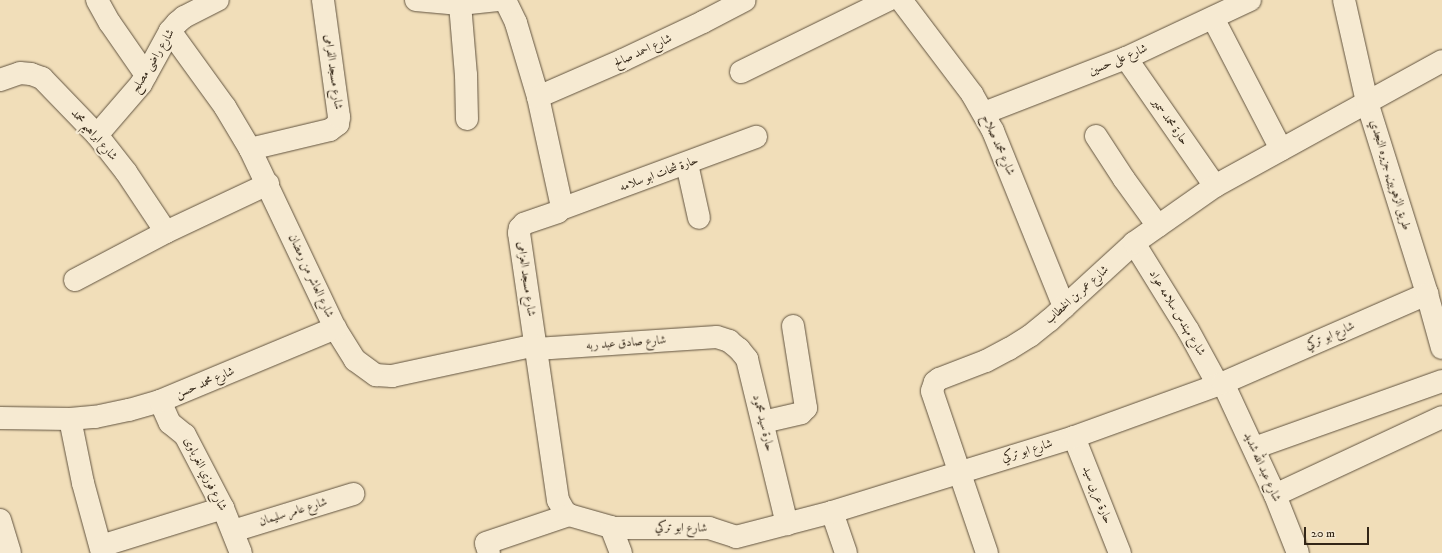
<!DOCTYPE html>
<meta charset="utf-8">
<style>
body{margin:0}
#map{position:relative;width:1442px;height:553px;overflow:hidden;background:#f1deb9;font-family:"IM FELL DW Pica",Amiri,serif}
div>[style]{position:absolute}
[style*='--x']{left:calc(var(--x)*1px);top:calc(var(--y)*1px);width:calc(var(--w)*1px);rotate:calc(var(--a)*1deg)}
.roads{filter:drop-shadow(0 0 1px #625440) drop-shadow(0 0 1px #625440)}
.minor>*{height:22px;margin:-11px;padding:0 11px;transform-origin:11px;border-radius:11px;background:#f6ead2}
.tertiary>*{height:22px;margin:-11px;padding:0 11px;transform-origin:11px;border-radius:11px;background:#f6ead2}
span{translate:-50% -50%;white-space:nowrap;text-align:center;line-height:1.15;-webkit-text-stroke:4px #f6ead2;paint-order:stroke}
.street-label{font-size:12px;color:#332617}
.scale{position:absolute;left:1304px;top:527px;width:65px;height:18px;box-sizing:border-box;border:2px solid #332617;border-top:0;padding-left:5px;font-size:12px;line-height:14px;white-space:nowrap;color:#332617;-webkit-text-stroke:3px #f6ead2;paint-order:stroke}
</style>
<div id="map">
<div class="roads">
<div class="minor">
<i style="--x:97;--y:0;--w:26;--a:61"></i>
<i style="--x:110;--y:23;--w:63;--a:55.3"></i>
<i style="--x:416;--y:0;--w:44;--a:5.2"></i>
<i style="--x:460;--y:4;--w:38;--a:-6"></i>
<i style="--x:505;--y:0;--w:25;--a:64"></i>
<i style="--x:516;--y:23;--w:77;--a:73.4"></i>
<i style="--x:538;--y:97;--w:113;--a:77.7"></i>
<i style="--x:562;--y:207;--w:6;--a:129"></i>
<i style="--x:558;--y:212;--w:36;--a:161"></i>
<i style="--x:524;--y:224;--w:6;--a:135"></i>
<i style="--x:520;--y:228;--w:5;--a:101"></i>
<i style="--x:519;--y:233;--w:270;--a:81.7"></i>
<i style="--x:558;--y:500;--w:13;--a:61"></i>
<i style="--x:564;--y:511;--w:6;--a:39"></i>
<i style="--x:569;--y:515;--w:44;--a:15.9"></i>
<i style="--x:611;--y:527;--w:28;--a:69"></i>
<i style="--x:901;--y:0;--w:118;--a:52.9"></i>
<i style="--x:972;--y:94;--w:43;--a:60.4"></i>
<i style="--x:993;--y:131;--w:190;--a:68"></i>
<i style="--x:460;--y:4;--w:71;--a:85.2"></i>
<i style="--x:466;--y:75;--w:44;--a:88.7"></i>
<i style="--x:1213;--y:18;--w:148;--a:62.6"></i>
<i style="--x:170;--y:31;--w:94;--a:54.1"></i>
<i style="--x:225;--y:107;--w:49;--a:59.2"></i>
<i style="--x:250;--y:149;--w:198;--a:64.6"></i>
<i style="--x:335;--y:328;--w:38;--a:58"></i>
<i style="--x:355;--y:360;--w:26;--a:36"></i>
<i style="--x:376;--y:375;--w:16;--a:4"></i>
<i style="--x:392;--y:376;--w:146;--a:-12.2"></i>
<i style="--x:1126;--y:58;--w:156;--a:55.2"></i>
<i style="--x:741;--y:72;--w:164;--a:-26.1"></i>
<i style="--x:0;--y:80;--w:21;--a:-19"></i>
<i style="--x:20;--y:73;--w:11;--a:5"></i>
<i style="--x:31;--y:74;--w:12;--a:20"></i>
<i style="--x:42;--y:78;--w:79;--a:46"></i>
<i style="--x:97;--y:135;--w:47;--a:51.9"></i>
<i style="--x:126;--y:172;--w:72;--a:56.3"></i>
<i style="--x:538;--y:97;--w:93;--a:-23.5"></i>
<i style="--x:623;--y:60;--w:89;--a:-25.4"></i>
<i style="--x:703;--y:22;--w:47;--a:-27.6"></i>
<i style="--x:984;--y:113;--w:152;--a:-21.2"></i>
<i style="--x:1126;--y:58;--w:137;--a:-25.1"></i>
<i style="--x:97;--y:135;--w:67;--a:-49.2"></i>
<i style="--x:141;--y:84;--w:60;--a:-61.3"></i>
<i style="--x:170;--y:31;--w:11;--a:-49"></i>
<i style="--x:177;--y:23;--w:9;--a:-41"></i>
<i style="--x:184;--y:17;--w:38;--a:-27"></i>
<i style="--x:1096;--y:136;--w:51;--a:56.9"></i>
<i style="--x:1124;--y:179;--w:58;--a:54.1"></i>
<i style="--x:250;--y:149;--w:82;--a:-13.4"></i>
<i style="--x:330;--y:130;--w:10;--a:-37"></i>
<i style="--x:338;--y:124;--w:7;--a:-82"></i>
<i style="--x:339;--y:117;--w:118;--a:-97.8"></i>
<i style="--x:687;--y:164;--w:55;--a:77.5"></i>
<i style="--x:561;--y:209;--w:208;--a:-20.3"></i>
<i style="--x:1134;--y:243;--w:102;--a:58.2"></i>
<i style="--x:1188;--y:330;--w:63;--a:61.4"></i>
<i style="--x:75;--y:280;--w:103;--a:-27.8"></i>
<i style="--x:166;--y:232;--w:113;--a:-25.2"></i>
<i style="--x:536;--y:349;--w:181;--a:-3.8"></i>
<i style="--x:717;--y:337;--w:13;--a:18"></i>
<i style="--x:729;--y:341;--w:13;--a:39"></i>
<i style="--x:739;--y:349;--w:13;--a:51"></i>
<i style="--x:747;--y:359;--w:170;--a:76.4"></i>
<i style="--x:1223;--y:383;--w:123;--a:65.1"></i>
<i style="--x:1275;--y:495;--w:62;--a:68.4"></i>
<i style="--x:160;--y:401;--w:24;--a:66"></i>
<i style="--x:170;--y:423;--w:19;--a:39"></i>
<i style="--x:185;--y:435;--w:82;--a:62.5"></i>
<i style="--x:223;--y:508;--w:48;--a:68.2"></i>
<i style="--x:0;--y:418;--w:70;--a:0.8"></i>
<i style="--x:70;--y:419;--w:25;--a:-5"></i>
<i style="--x:95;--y:417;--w:35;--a:-12"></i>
<i style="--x:129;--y:410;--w:32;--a:-16"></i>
<i style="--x:160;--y:401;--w:190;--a:-22.6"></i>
<i style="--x:70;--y:419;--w:65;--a:78.5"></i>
<i style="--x:83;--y:483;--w:73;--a:74.8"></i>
<i style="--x:763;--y:422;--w:39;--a:-13"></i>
<i style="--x:801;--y:413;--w:7;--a:-45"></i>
<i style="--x:806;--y:408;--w:83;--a:-99"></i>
<i style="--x:1074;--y:437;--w:125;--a:68.4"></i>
<i style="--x:1254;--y:448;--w:200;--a:-19.6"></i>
<i style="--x:1275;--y:495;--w:184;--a:-25"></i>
<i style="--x:832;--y:512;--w:43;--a:71.1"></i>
<i style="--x:0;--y:520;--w:34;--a:73"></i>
<i style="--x:611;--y:528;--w:98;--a:0"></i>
<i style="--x:709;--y:528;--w:28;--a:18"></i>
<i style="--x:736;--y:537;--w:99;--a:-14.6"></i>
<i style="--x:832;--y:512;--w:253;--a:-17.2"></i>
<i style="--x:1074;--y:437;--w:158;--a:-19.9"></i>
<i style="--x:1223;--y:383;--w:223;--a:-23.6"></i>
<i style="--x:233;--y:531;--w:126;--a:-17.1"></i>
<i style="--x:101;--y:546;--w:128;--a:-17.3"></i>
<i style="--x:489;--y:553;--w:10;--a:-107"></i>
<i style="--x:486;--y:543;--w:88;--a:-18.6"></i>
<i style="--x:987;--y:553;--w:171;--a:-108.8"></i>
<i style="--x:932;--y:391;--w:9;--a:-72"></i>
<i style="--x:935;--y:382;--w:5;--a:-37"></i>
<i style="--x:939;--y:379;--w:50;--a:-21"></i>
<i style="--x:986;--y:361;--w:26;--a:-28"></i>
<i style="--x:1009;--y:349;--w:25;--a:-32"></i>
<i style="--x:1030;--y:336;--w:26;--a:-39"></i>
<i style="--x:1050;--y:320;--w:114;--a:-42.5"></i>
<i style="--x:1134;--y:243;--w:99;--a:-35.1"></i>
<i style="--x:1215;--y:186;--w:259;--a:-28.8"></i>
</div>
<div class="tertiary">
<i style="--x:1344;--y:0;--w:105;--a:77.3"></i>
<i style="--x:1367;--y:102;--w:201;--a:72.6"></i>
<i style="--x:1427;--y:294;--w:56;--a:74.5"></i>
</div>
</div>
<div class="street-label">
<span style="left:643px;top:51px;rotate:-25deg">شارع احمد صالح</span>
<span style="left:1118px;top:60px;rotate:-23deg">شارع على حسين</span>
<span style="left:153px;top:61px;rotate:-59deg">شارع راضى مصلح</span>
<span style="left:333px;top:72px;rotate:82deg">شارع مسجد الفرامى</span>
<span style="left:1170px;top:122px;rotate:55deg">حارة محمد سمير</span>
<span style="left:94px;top:135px;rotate:49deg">شارع ابراهيم محمد</span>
<span style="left:998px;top:145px;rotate:66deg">شارع محمد صلاح</span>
<span style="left:659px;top:174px;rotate:-20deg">حارة شحات ابو سلامه</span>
<span style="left:1390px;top:175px;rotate:73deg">طريق الزهويين, جزيره النجدي</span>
<span style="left:311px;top:276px;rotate:65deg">شارع العاشر من رمضان</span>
<span style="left:526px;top:279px;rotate:82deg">شارع مسجد العزامى</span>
<span style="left:1077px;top:295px;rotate:-42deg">شارع عمر بن الخطاب</span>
<span style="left:1177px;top:313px;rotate:59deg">شارع مهندس سلامه عواد</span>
<span style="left:1330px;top:336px;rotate:-24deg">شارع ابو تركي</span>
<span style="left:626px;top:343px;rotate:-4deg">شارع صادق عبد ربه</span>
<span style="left:205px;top:383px;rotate:-23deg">شارع محمد حسن</span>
<span style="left:763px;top:423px;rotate:76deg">حارة سيد محمود</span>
<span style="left:1027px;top:451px;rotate:-17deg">شارع ابو تركي</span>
<span style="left:1262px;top:467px;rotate:66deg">شارع عبد الله شديد</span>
<span style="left:205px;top:474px;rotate:63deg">شارع فوزي الغرباوى</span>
<span style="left:1097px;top:495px;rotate:68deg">حارة عربى سيد</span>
<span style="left:293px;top:512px;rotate:-17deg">شارع عامر سليمان</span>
<span style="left:681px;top:528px;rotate:1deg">شارع ابو تركي</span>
</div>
<div class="scale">20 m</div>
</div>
